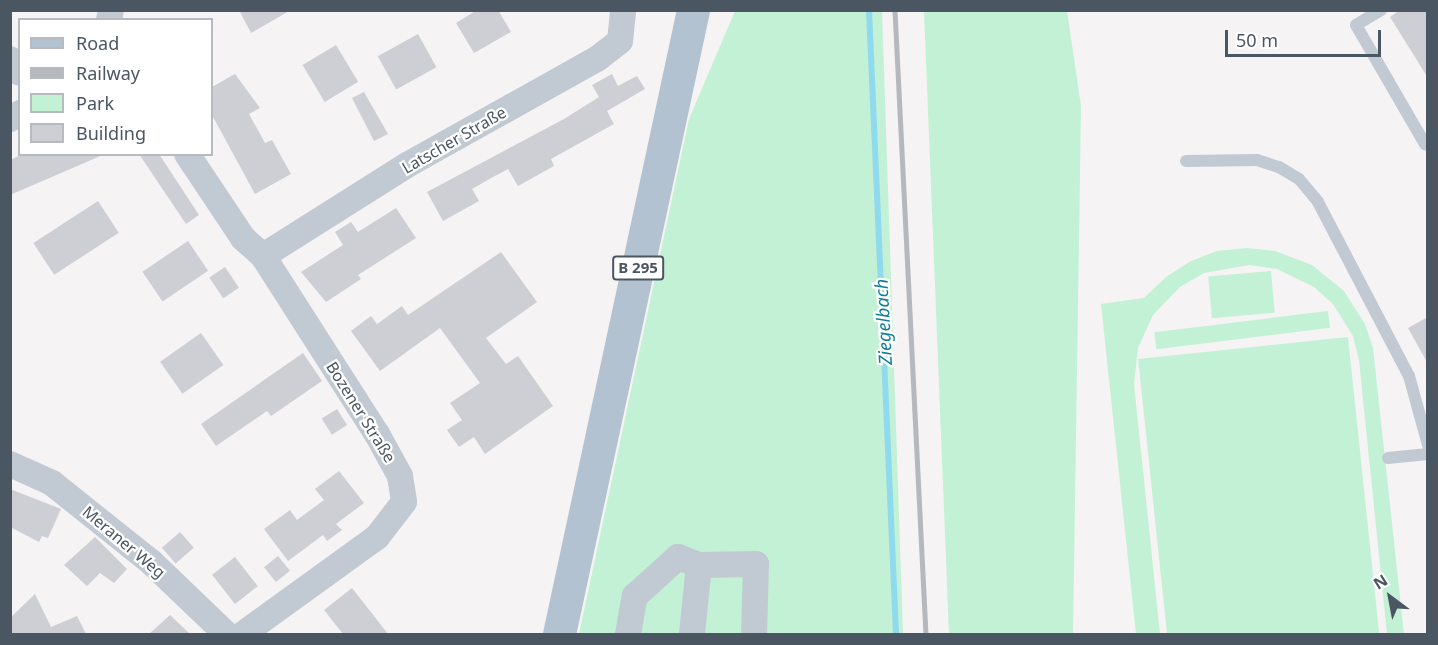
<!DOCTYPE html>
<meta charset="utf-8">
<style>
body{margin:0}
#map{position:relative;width:1438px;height:645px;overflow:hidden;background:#f5f3f3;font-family:"Noto Sans",sans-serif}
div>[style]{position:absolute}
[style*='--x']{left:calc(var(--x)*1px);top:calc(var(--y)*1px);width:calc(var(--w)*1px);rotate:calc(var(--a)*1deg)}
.green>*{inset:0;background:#c3f1d5;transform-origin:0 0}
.stream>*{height:6px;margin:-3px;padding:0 3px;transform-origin:3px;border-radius:3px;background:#90daee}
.building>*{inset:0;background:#cdcfd5;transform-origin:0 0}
.lane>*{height:12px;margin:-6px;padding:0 6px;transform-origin:6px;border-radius:6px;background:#c1cad2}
.street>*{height:26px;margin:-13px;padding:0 13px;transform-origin:13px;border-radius:13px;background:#c1cad2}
.primary>*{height:33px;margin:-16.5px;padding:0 16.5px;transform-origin:16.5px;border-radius:16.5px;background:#b3c2d1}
.rail>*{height:4.5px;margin:-2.25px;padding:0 2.25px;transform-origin:2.25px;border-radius:2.25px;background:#b5b8bd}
span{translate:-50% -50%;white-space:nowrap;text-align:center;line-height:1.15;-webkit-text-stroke:4.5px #fff;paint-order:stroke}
.shield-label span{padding:2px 4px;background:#fff;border:2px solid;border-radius:4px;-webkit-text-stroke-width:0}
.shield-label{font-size:15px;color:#4a5661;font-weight:700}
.street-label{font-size:16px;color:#4a5661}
.water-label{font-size:18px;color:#0c7c9b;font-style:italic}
.frame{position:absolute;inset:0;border:12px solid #4a5661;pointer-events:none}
.legend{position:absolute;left:18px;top:18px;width:195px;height:138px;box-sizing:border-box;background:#fff;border:2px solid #b7bbc0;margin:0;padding:8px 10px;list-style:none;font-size:18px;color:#4a5661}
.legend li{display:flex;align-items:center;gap:12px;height:30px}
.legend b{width:30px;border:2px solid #b7bbc0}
.north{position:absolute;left:1360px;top:567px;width:60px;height:60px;-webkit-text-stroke:4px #fff;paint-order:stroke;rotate:328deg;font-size:16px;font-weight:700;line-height:24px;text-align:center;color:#4a5661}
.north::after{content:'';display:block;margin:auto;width:21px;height:27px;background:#4a5661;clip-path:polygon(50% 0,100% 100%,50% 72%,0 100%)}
.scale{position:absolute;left:1225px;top:30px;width:156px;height:27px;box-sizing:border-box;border:3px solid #4a5661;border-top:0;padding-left:8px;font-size:18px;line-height:21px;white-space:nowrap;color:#4a5661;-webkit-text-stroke:4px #fff;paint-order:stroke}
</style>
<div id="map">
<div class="green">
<i style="clip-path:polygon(735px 11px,882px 11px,903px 634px,579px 634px,689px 119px)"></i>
<i style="clip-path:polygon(924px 11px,1067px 11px,1081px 106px,1073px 634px,949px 634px)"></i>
<i style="clip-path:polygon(1247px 248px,1275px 251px,1312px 265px,1344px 291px,1365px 324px,1373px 348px,1404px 634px,1387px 634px,1359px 360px,1353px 336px,1333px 304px,1314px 287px,1277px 269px,1249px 265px,1204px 273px,1180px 287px,1153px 315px,1138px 348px,1134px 384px,1160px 634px,1136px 634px,1101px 304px,1144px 298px,1166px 277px,1191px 261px,1217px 251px)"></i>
<i style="left:1271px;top:271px;width:42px;height:63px;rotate:85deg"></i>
<i style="left:1328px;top:311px;width:17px;height:175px;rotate:83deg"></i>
<i style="left:1348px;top:337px;width:299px;height:211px;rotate:84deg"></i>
</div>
<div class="stream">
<i style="--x:869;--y:10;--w:625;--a:87.52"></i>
</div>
<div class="building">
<i style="clip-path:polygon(239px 10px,291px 10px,251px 33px)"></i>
<i style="clip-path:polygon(477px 10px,498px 10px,511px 32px,474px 53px,456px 23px)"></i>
<i style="clip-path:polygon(1400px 10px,1428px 10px,1428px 78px,1390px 17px)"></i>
<i style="left:418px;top:34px;width:38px;height:46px;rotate:61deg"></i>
<i style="left:336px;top:45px;width:43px;height:39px;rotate:59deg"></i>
<i style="clip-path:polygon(235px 74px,260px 108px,249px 114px,265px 143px,272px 140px,291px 174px,255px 194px,212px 115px,212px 87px)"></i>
<i style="clip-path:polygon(612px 74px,618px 86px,637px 76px,645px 89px,607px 111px,614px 124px,551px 159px,554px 166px,518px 186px,508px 169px,493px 177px,472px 189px,479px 201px,443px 221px,427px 192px,564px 119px,599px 97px,592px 85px)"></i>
<i style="clip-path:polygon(364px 92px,388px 134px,374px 141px,352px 98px)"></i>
<i style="clip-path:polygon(23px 154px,105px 154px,10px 195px,10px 160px)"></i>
<i style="clip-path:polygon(139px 154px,159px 154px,199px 215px,186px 224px)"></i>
<i style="left:98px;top:201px;width:38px;height:77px;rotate:57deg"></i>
<i style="clip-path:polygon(396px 208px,416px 238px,358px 275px,361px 279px,326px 302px,301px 272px,343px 245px,335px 232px,351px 222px,358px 232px)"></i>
<i style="left:188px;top:241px;width:36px;height:55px;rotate:56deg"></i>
<i style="clip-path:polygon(501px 252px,537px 302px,486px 338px,506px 364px,518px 356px,553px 406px,485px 454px,474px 437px,459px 447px,447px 430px,462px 420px,450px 403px,480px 383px,440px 328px,380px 371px,351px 331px,371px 316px,377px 324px,402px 306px,408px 315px)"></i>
<i style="left:225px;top:267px;width:25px;height:19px;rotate:56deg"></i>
<i style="clip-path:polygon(1428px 317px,1428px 364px,1408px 328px)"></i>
<i style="left:201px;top:333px;width:39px;height:50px;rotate:55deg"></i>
<i style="clip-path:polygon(303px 353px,322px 381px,271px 416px,267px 411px,216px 446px,201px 424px)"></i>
<i style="left:337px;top:409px;width:19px;height:18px;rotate:58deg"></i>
<i style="clip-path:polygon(339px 471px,364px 503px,336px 524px,342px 530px,327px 541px,323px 535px,288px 561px,264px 529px,290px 510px,297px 520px,324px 500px,315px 489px)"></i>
<i style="clip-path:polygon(10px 489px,61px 509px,48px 538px,42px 536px,39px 542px,10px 527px)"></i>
<i style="left:180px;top:532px;width:21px;height:24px;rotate:49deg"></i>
<i style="clip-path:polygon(95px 537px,127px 569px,114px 583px,100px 573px,87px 586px,64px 565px)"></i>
<i style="left:278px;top:556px;width:19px;height:18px;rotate:51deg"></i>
<i style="left:235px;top:557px;width:37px;height:29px;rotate:52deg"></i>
<i style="clip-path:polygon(352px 588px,374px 616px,388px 634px,343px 634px,324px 610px)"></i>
<i style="clip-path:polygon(35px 594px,51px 627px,77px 616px,86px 634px,10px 634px,10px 618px)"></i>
<i style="clip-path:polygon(170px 615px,190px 634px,149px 634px)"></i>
</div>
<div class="lane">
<i style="--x:1381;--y:10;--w:29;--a:149"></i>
<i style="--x:1356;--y:25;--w:138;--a:59.9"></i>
<i style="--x:1186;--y:161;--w:71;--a:-0.8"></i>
<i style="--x:1257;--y:160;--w:23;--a:18"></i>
<i style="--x:1279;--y:167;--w:23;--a:31"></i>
<i style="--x:1299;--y:179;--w:30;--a:50"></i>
<i style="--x:1318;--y:202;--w:196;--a:62.4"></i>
<i style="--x:1409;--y:376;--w:72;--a:74.6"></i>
<i style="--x:1388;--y:458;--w:40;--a:-5.7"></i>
</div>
<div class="street">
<i style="--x:109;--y:20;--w:10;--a:-79"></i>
<i style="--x:10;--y:59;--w:17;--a:54"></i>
<i style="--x:10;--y:119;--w:12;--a:-31"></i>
<i style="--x:187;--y:154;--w:101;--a:56.3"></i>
<i style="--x:243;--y:238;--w:27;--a:42"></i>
<i style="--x:263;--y:256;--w:211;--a:57.4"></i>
<i style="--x:377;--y:434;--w:48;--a:61.3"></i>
<i style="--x:400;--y:476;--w:26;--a:81"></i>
<i style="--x:404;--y:502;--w:44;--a:127.6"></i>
<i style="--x:377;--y:537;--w:165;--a:144.1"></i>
<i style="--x:263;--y:256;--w:170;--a:-32.3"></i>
<i style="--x:407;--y:165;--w:218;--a:-29.2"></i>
<i style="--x:597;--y:59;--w:29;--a:-38"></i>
<i style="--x:620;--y:41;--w:31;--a:-84"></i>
<i style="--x:10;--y:464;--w:46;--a:24.3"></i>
<i style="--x:52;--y:483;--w:127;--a:38.6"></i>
<i style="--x:151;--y:562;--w:104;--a:43.8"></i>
<i style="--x:628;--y:634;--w:39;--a:-80"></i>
<i style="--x:635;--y:596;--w:58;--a:-42.2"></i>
<i style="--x:678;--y:557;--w:22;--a:21"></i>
<i style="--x:699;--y:565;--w:57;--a:-1"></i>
<i style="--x:756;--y:564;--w:70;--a:91.6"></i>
<i style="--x:692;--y:634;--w:69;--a:-84.2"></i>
</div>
<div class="primary">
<i style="--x:559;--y:634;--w:638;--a:-77.88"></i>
</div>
<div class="rail">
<i style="--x:895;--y:10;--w:625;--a:87.16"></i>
</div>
<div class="shield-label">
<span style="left:638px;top:268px">B 295</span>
</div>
<div class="street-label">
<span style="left:454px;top:140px;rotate:-30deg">Latscher Straße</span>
<span style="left:361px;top:412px;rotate:58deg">Bozener Straße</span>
<span style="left:124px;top:542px;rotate:40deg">Meraner Weg</span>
</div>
<div class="water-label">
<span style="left:883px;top:322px;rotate:-93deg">Ziegelbach</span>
</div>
<div class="frame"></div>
<ul class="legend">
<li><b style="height:8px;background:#b3c2d1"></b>Road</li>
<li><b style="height:8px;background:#b5b8bd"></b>Railway</li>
<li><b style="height:16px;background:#c3f1d5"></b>Park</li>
<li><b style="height:16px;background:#cdcfd5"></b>Building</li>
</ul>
<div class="north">N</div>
<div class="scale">50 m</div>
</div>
